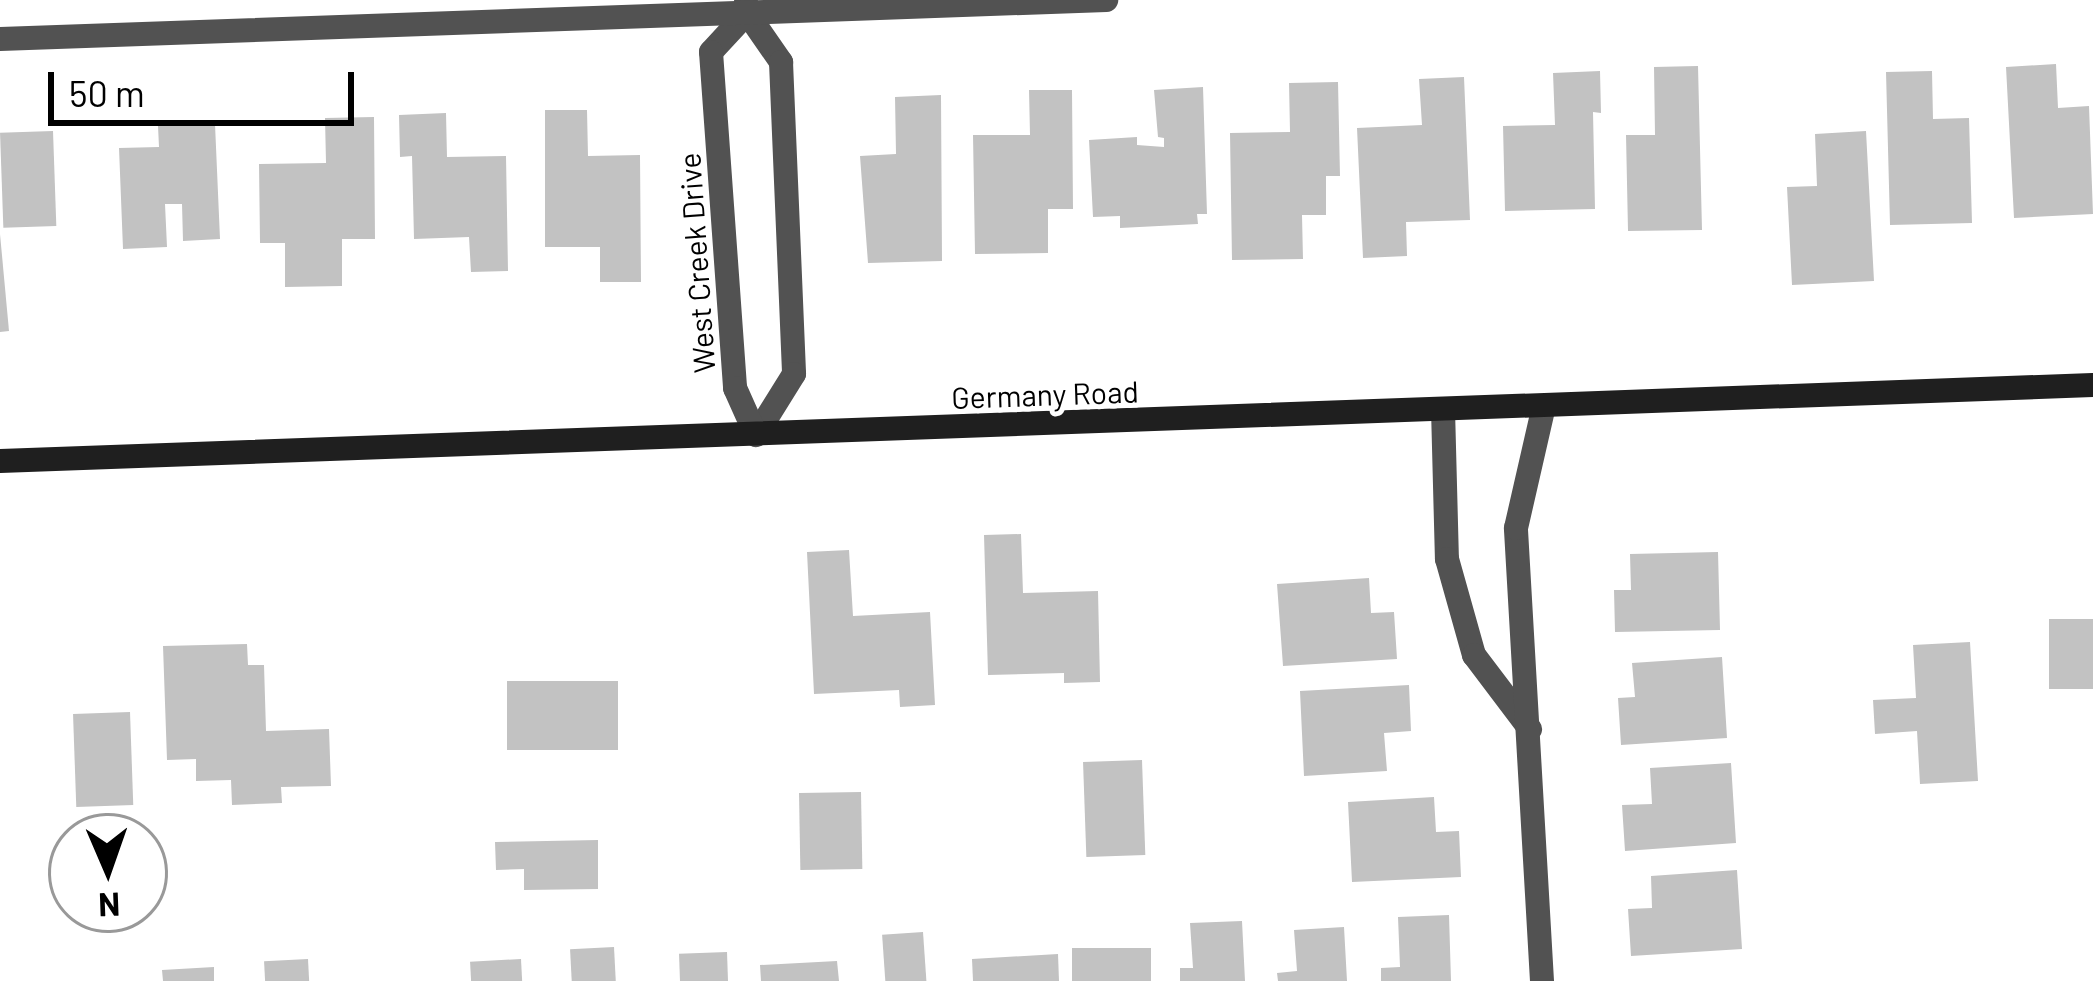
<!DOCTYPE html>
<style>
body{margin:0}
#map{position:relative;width:2093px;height:981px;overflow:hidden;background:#fff;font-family:Barlow,sans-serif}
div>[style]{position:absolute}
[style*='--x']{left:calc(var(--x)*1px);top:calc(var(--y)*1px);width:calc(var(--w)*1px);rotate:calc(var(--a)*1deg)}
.building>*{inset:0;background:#c2c2c2;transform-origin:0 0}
.street>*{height:24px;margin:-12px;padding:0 12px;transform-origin:12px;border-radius:12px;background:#525252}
.secondary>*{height:24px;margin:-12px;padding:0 12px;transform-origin:12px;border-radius:12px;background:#1f1f1f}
span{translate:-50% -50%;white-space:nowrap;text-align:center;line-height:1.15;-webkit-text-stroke:10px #fff;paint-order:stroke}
.street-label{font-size:30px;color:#000}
.north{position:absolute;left:48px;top:813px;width:120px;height:120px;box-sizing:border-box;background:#fff;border:3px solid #999;border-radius:50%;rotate:178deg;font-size:33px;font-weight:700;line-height:48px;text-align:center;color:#000}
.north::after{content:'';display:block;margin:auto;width:42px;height:54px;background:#000;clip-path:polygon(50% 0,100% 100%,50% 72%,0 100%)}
.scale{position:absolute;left:48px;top:72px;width:306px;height:54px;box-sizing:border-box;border:6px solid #000;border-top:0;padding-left:15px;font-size:36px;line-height:42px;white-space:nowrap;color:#000;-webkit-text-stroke:9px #fff;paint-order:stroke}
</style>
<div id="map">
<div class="building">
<i style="clip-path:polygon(2056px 64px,2058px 108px,2089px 106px,2093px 214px,2014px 218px,2006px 67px)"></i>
<i style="clip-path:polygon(1698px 66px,1702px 230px,1628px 231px,1626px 135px,1655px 135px,1654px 67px)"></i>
<i style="clip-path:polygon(1600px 71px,1601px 113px,1593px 112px,1595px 209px,1505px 211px,1503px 126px,1555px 125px,1553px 73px)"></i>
<i style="clip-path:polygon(1932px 71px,1933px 119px,1969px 118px,1972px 223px,1890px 225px,1886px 72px)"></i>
<i style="clip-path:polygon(1464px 77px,1470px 220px,1406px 222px,1407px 256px,1363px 258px,1357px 128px,1422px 125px,1419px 79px)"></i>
<i style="clip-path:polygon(1338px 82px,1340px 176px,1326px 176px,1326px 215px,1302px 215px,1303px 259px,1232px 260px,1230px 133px,1290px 132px,1289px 83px)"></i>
<i style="clip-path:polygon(1203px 87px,1207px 214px,1197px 214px,1198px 224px,1120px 228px,1120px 216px,1093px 217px,1089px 140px,1137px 137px,1137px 145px,1164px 147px,1164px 138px,1158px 137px,1154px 90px)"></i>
<i style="clip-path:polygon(1029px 90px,1072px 90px,1073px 209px,1048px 209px,1048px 253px,975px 254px,973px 135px,1030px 135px)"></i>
<i style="clip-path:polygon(941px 95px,942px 261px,868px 263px,860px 156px,896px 154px,895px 97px)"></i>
<i style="clip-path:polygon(545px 110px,587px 110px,588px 156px,640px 155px,641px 282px,600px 282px,600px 247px,545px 247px)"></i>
<i style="clip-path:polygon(446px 113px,447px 157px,506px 156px,508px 271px,471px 272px,469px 237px,414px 239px,412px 156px,400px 157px,399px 115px)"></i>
<i style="clip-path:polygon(374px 117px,375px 239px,342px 239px,342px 286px,285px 287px,285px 243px,260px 243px,259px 164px,326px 163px,325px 118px)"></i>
<i style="clip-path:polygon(215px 124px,220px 239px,183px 241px,182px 204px,165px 204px,167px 247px,123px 249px,119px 148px,159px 147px,158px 126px)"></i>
<i style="left:53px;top:131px;width:95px;height:53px;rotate:88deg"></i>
<i style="clip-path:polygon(1866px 131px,1874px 281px,1792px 285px,1787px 187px,1817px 186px,1815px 134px)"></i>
<i style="clip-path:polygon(0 234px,9px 331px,0 332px)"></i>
<i style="clip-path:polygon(1021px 534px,1023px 593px,1098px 591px,1100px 682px,1064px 683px,1064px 673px,988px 675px,984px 535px)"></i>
<i style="clip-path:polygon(849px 550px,853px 616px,930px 612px,935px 705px,900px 707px,899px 690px,814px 694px,807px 552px)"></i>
<i style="clip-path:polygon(1718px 552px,1720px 630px,1615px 632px,1614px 590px,1631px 590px,1630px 554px)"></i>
<i style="clip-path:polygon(1369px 578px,1371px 613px,1394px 612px,1397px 659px,1283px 666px,1277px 584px)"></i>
<i style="left:2093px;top:619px;width:70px;height:44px;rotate:90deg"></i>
<i style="clip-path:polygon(1970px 642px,1978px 781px,1920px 784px,1917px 731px,1875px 734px,1873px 700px,1916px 698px,1913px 645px)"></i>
<i style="clip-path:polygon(247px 644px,248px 665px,264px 665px,266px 731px,329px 729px,331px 786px,281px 787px,282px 803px,232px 805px,231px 780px,196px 781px,196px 759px,167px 760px,163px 646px)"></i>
<i style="clip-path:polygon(1722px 657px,1727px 738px,1621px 745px,1618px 698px,1635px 697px,1632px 663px)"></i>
<i style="left:618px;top:681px;width:69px;height:111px;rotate:90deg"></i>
<i style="clip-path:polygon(1409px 685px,1411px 731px,1384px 733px,1387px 771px,1304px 776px,1300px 691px)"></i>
<i style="left:130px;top:712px;width:93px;height:57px;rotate:88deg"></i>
<i style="left:1142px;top:760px;width:95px;height:59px;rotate:88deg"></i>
<i style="clip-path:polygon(1731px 763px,1736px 843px,1625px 851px,1622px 805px,1652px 804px,1650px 768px)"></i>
<i style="left:861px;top:792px;width:77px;height:62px;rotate:89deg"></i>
<i style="clip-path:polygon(1434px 797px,1436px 832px,1459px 831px,1461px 877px,1352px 882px,1348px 802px)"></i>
<i style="clip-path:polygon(598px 840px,598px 889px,524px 890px,524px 869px,496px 870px,495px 842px)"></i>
<i style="clip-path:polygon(1737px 870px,1742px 949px,1631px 956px,1628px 909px,1652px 908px,1651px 876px)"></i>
<i style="clip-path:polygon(1449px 915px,1451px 981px,1381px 981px,1381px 968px,1400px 967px,1398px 917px)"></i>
<i style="clip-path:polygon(1242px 921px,1245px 981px,1180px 981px,1180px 968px,1193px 968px,1190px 923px)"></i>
<i style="clip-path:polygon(1344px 927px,1347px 981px,1278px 981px,1277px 973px,1297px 971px,1294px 930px)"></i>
<i style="left:923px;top:932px;width:49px;height:41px;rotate:86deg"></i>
<i style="left:614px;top:947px;width:34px;height:44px;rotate:87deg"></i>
<i style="left:1072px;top:948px;width:79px;height:33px"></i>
<i style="left:727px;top:952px;width:29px;height:48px;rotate:88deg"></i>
<i style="clip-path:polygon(1058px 954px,1059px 981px,973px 981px,972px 959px)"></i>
<i style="left:308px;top:959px;width:22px;height:44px;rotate:87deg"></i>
<i style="left:521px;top:959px;width:22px;height:51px;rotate:87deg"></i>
<i style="clip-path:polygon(837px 961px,839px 981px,761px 981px,760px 965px)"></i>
<i style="clip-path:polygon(214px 967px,214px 981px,163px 981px,162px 970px)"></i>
</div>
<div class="street">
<i style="--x:746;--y:2;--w:11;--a:85"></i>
<i style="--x:747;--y:13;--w:60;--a:55.2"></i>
<i style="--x:781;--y:62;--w:312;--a:87.6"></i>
<i style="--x:794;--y:374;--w:72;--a:121.9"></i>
<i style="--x:747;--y:13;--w:53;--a:132.7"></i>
<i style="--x:711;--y:52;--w:337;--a:85.9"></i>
<i style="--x:735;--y:388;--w:51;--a:65.9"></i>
<i style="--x:0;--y:39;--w:1107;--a:-2.02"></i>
<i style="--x:1443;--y:409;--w:150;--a:88.5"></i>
<i style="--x:1447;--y:559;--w:100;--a:74.3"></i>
<i style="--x:1474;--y:655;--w:93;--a:52.9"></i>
<i style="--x:1542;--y:981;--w:454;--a:-93.3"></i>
<i style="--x:1516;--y:528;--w:125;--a:-77.1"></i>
</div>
<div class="secondary">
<i style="--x:0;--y:461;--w:2094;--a:-2.08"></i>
</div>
<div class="street-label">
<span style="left:696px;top:263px;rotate:-94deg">West Creek Drive</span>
<span style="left:1045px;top:394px;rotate:-2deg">Germany Road</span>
</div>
<div class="north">N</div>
<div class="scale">50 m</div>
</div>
